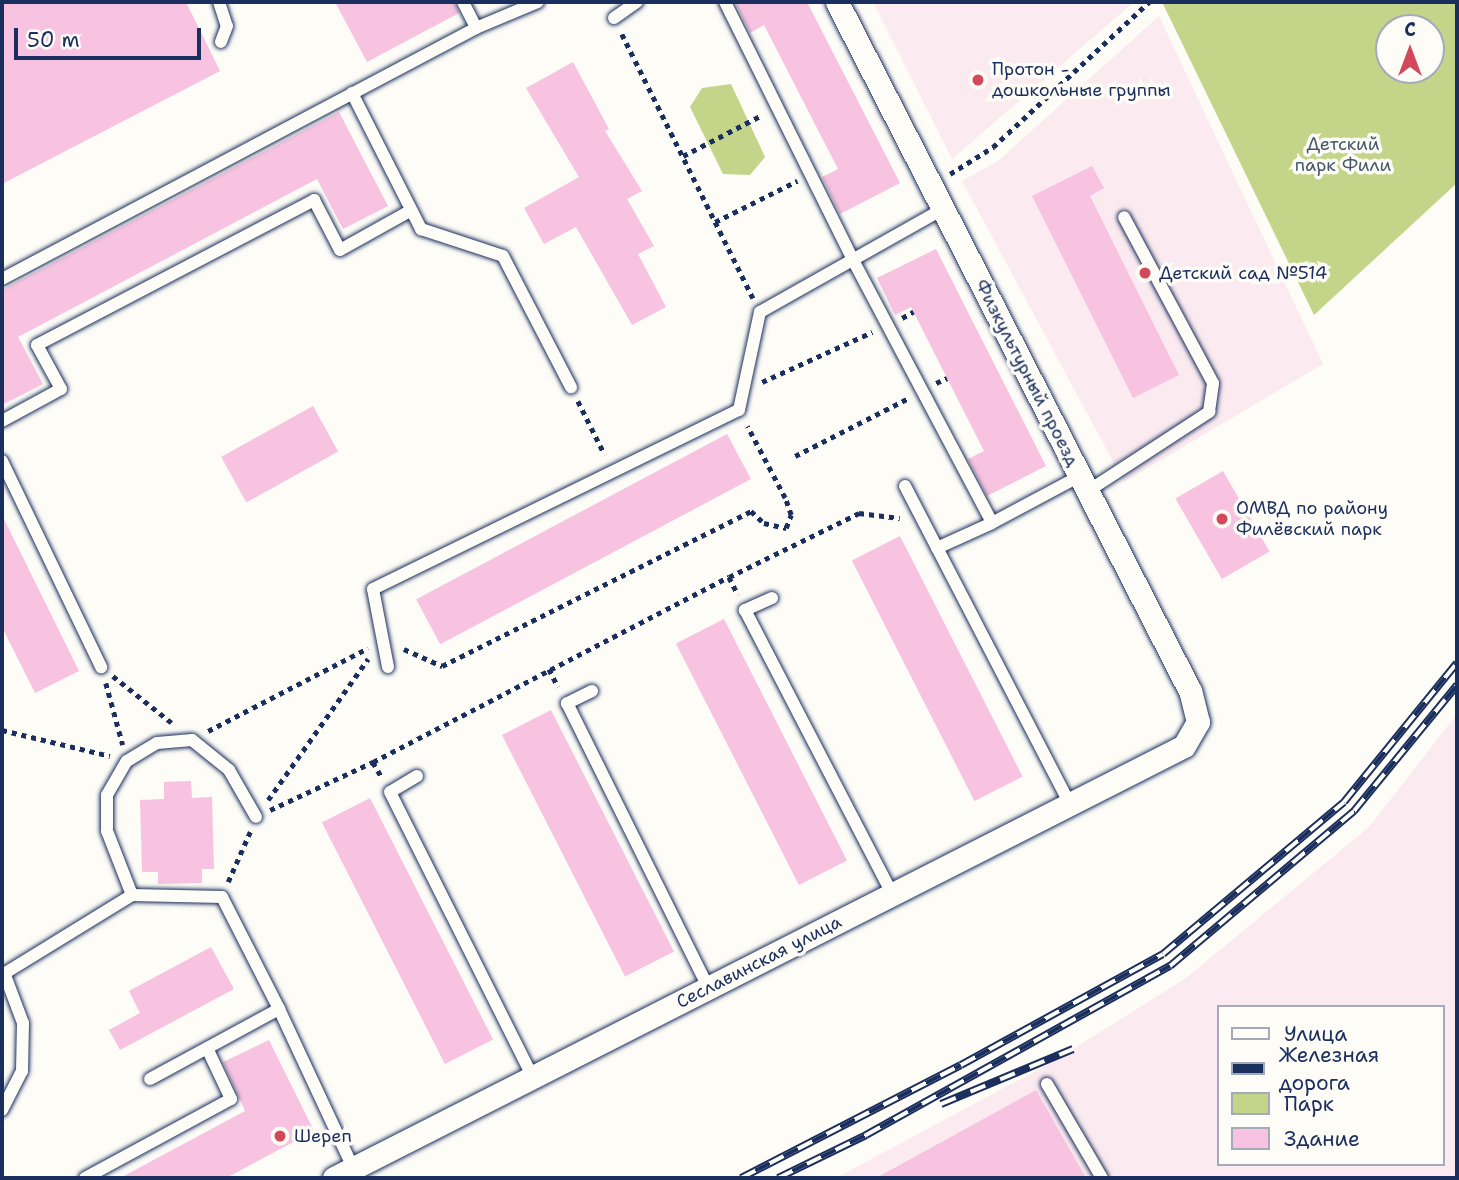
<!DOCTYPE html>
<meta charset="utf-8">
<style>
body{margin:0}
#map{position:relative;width:1459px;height:1180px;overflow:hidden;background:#fdfcf7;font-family:"Shantell Sans",sans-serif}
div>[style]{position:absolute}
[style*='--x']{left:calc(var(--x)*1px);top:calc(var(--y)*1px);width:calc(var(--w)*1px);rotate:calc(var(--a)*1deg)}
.built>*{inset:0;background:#fbebf0}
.green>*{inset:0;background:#c4d589}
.building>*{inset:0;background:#f7c3e0;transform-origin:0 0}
.path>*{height:4.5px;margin-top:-2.25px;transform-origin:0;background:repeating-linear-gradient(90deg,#1b2f5e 0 5px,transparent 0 10px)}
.roads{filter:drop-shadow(0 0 2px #1b2f5e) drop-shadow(0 0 2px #1b2f5e)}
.service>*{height:12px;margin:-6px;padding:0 6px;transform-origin:6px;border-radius:6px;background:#fdfcf7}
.minor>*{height:23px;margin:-11.5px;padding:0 11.5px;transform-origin:11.5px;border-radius:11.5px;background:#fdfcf7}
.rail>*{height:8px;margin-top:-4px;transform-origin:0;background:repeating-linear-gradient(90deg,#fdfcf7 0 16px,#1b2f5e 0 32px);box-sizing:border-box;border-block:2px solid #1b2f5e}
.dots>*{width:19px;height:19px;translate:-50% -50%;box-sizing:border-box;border:4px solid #fdfcf7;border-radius:50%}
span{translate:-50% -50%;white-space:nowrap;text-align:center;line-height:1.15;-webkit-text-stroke:7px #fdfcf7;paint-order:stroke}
.poi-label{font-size:18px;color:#1b2f5e}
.left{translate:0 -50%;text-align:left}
.park-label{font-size:18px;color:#455869}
.street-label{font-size:18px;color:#1b2f5e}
.frame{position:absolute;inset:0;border:4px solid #1b2f5e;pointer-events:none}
.legend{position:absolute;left:1217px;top:1005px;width:228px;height:161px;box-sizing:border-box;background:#fdfcf7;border:2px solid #a3aaba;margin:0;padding:9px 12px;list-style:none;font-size:21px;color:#1b2f5e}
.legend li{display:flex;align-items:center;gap:14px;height:35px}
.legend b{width:35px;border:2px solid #a3aaba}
.north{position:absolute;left:1375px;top:14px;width:70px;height:70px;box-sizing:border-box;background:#fdfcf7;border:2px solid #a3aaba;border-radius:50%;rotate:0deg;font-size:19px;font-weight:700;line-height:28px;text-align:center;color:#1b2f5e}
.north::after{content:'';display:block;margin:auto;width:24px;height:32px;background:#d1495b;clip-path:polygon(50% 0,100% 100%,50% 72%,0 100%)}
.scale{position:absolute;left:14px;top:28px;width:187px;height:32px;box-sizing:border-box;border:4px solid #1b2f5e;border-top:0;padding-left:9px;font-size:21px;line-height:24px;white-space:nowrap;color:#1b2f5e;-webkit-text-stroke:5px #fdfcf7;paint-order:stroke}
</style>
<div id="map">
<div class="built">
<i style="clip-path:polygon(873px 2px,1134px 2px,952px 159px)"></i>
<i style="clip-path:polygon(1159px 16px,1323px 364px,1124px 482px,962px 181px,998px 161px)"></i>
<i style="clip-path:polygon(evenodd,1457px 714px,1457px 1178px,836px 1178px,1054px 1061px,1186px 978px,1369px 827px,1457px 714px,1219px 1007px,1443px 1007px,1443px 1164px,1219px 1164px,1219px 1007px)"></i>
</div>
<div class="green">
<i style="clip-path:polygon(evenodd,1162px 2px,1457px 2px,1457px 183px,1314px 315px,1162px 2px,1389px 28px,1431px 28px,1431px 70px,1389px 70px,1389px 28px)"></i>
<i style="clip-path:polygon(731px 84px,765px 157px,750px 175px,723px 174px,690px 107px,702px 88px)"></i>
</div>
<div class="building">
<i style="clip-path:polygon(2px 2px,186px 2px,220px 71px,2px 184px)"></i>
<i style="clip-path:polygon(335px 2px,454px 2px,459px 13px,367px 62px)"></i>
<i style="clip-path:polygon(735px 2px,807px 2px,900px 183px,840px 214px,822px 177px,838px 169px,764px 25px,750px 33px)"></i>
<i style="clip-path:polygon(573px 62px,609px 129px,605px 131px,642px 191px,627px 199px,654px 246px,638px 254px,666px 307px,632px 325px,576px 227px,544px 244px,524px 208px,579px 177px,526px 88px)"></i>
<i style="clip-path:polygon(339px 112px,388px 206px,343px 229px,317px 179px,18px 337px,43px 384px,2px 405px,2px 290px)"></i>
<i style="clip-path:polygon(1092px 166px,1104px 188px,1090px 196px,1179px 375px,1133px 398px,1032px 196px)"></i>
<i style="clip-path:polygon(936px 249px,1046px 466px,987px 496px,968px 459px,984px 451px,911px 307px,895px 315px,877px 278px)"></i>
<i style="left:313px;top:406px;width:52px;height:105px;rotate:61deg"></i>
<i style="left:727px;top:434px;width:51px;height:352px;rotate:62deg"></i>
<i style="left:1223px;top:471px;width:93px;height:55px;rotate:60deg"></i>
<i style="clip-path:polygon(2px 515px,79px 671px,35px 693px,2px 627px)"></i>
<i style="left:900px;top:536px;width:270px;height:54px;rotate:63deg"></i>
<i style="left:724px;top:619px;width:271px;height:54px;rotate:63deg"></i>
<i style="left:551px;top:710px;width:271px;height:55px;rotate:63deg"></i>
<i style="clip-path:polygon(191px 781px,192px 798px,212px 797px,214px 869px,202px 869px,202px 883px,158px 884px,158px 872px,142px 872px,140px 800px,164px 799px,164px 782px)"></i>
<i style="left:370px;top:798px;width:271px;height:54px;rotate:63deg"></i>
<i style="clip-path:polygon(211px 947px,234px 989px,120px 1050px,109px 1030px,140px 1013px,129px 991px)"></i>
<i style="clip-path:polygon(269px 1040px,314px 1131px,226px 1178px,120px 1178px,245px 1111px,223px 1062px)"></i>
<i style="clip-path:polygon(1036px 1090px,1086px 1178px,876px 1178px)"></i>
</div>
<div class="path">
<i style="--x:622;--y:34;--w:295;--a:63.6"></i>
<i style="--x:683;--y:156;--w:89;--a:-27.4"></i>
<i style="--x:950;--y:174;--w:51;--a:-32.1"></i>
<i style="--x:993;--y:147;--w:213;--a:-42.9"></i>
<i style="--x:715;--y:222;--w:92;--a:-26.6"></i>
<i style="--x:902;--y:318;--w:13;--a:-29"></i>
<i style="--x:762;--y:382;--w:121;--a:-24.4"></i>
<i style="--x:936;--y:383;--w:12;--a:-24"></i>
<i style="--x:578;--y:401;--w:60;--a:63.4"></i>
<i style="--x:795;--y:456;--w:126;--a:-27"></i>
<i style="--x:729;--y:577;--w:20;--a:63"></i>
<i style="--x:404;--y:649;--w:42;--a:24.1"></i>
<i style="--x:442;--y:666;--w:346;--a:-26.6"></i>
<i style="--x:751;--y:511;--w:18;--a:43"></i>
<i style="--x:764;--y:523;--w:23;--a:13"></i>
<i style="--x:786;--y:528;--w:14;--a:-69"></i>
<i style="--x:791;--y:515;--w:18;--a:-109"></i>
<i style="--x:785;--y:498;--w:81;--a:-117.8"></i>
<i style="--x:549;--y:669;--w:20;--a:63"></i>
<i style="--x:113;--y:676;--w:75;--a:38.5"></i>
<i style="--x:106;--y:683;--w:64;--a:74.7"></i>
<i style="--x:2;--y:730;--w:111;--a:13.5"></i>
<i style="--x:208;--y:731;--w:180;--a:-27.4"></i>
<i style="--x:373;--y:762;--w:16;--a:60"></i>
<i style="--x:268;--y:800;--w:173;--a:-54.7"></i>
<i style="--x:270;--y:810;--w:114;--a:-25"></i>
<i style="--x:373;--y:762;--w:401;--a:-27.5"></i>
<i style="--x:729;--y:577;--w:145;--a:-26.2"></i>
<i style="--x:859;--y:513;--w:41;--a:7"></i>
<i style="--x:228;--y:882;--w:55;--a:-66.3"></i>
</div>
<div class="roads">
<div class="service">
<i style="--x:219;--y:2;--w:25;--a:72"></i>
<i style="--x:227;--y:26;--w:17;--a:111"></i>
<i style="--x:463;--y:2;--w:29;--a:63"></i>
<i style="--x:725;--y:2;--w:288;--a:63.6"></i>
<i style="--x:853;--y:260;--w:297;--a:62.1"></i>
<i style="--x:614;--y:18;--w:28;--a:-35"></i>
<i style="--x:352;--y:93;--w:153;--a:63.1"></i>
<i style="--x:421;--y:229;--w:86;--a:18.2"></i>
<i style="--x:503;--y:256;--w:148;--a:62.6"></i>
<i style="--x:2;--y:279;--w:536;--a:-27.9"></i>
<i style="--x:476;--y:28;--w:67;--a:-22.8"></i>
<i style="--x:2;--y:421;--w:67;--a:-28.5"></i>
<i style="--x:61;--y:389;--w:50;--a:-118.6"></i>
<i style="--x:37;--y:345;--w:313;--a:-27.6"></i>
<i style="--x:314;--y:200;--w:56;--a:62.5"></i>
<i style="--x:340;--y:250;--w:80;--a:-29.1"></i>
<i style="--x:2;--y:461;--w:229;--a:64.3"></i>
<i style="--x:905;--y:486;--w:358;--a:62.6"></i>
<i style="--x:1088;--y:491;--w:145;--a:-33.1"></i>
<i style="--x:1209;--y:412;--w:29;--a:-82"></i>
<i style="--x:1213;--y:383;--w:188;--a:-118.2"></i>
<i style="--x:937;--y:548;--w:60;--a:-24.4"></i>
<i style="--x:992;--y:523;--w:100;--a:-28.1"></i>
<i style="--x:772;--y:598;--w:30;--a:156"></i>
<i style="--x:745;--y:610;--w:320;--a:62.6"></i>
<i style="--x:388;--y:667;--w:79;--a:-100.9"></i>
<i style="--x:373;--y:589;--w:407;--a:-26.1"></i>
<i style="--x:739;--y:410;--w:100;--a:-77.9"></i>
<i style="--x:760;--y:312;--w:210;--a:-29.4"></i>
<i style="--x:592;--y:691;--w:28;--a:154"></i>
<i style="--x:567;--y:703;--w:317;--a:63.6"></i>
<i style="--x:417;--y:776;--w:31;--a:149"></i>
<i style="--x:390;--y:792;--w:319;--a:63.4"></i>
<i style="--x:132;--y:895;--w:69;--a:-111.3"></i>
<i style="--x:107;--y:831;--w:36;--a:-90"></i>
<i style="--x:107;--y:795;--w:39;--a:-60"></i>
<i style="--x:127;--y:761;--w:35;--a:-31"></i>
<i style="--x:157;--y:743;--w:35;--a:-5"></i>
<i style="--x:192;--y:740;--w:48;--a:39"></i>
<i style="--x:229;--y:770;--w:54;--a:60.1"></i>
<i style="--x:2;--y:975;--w:153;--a:-31.6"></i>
<i style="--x:132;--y:895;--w:90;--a:1.3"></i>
<i style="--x:222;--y:897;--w:126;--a:63"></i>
<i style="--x:279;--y:1009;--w:175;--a:65"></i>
<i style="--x:150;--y:1079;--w:147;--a:-28.5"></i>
<i style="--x:1047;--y:1084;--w:109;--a:59.7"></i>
<i style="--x:2;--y:1110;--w:44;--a:-62.9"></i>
<i style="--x:22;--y:1071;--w:48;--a:-88.8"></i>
<i style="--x:23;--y:1023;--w:51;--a:-110.6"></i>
<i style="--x:85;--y:1178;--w:166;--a:-28.4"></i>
<i style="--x:231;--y:1099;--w:56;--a:-115.2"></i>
</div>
<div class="minor">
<i style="--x:334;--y:1178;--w:953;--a:-26.94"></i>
<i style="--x:1184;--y:746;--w:28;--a:-60"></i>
<i style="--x:1198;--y:722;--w:32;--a:-104"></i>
<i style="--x:1190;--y:691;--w:774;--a:-117.13"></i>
</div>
</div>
<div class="rail">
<i style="--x:941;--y:1104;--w:143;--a:-22.6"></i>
<i style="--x:741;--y:1178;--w:247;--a:-27.2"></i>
<i style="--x:961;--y:1065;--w:230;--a:-28.8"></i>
<i style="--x:1163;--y:954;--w:236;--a:-40"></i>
<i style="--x:1344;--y:802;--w:179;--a:-50.9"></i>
<i style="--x:778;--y:1178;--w:98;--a:-26"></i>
<i style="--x:866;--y:1135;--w:348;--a:-29.1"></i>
<i style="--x:1170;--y:966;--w:241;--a:-40.1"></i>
<i style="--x:1354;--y:811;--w:163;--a:-50.7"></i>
</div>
<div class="dots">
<i style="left:978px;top:80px;background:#d1495b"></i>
<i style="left:1145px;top:273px;background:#d1495b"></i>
<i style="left:1222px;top:519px;background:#d1495b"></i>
<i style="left:280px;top:1136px;background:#d1495b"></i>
</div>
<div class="poi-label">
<span class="left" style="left:992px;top:80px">Протон -<br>дошкольные группы</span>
<span class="left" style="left:1159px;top:273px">Детский сад №514</span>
<span class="left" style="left:1236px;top:519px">ОМВД по району<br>Филёвский парк</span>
<span class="left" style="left:294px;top:1136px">Шереп</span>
</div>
<div class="park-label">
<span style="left:1343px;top:155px">Детский<br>парк Фили</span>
</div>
<div class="street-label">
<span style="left:1027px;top:373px;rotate:63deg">Физкультурный проезд</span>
<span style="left:759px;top:962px;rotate:-27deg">Сеславинская улица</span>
</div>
<div class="frame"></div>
<ul class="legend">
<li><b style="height:9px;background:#fdfcf7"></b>Улица</li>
<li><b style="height:9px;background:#1b2f5e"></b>Железная дорога</li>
<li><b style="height:19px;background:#c4d589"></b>Парк</li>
<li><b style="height:19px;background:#f7c3e0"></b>Здание</li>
</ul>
<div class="north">С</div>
<div class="scale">50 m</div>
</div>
